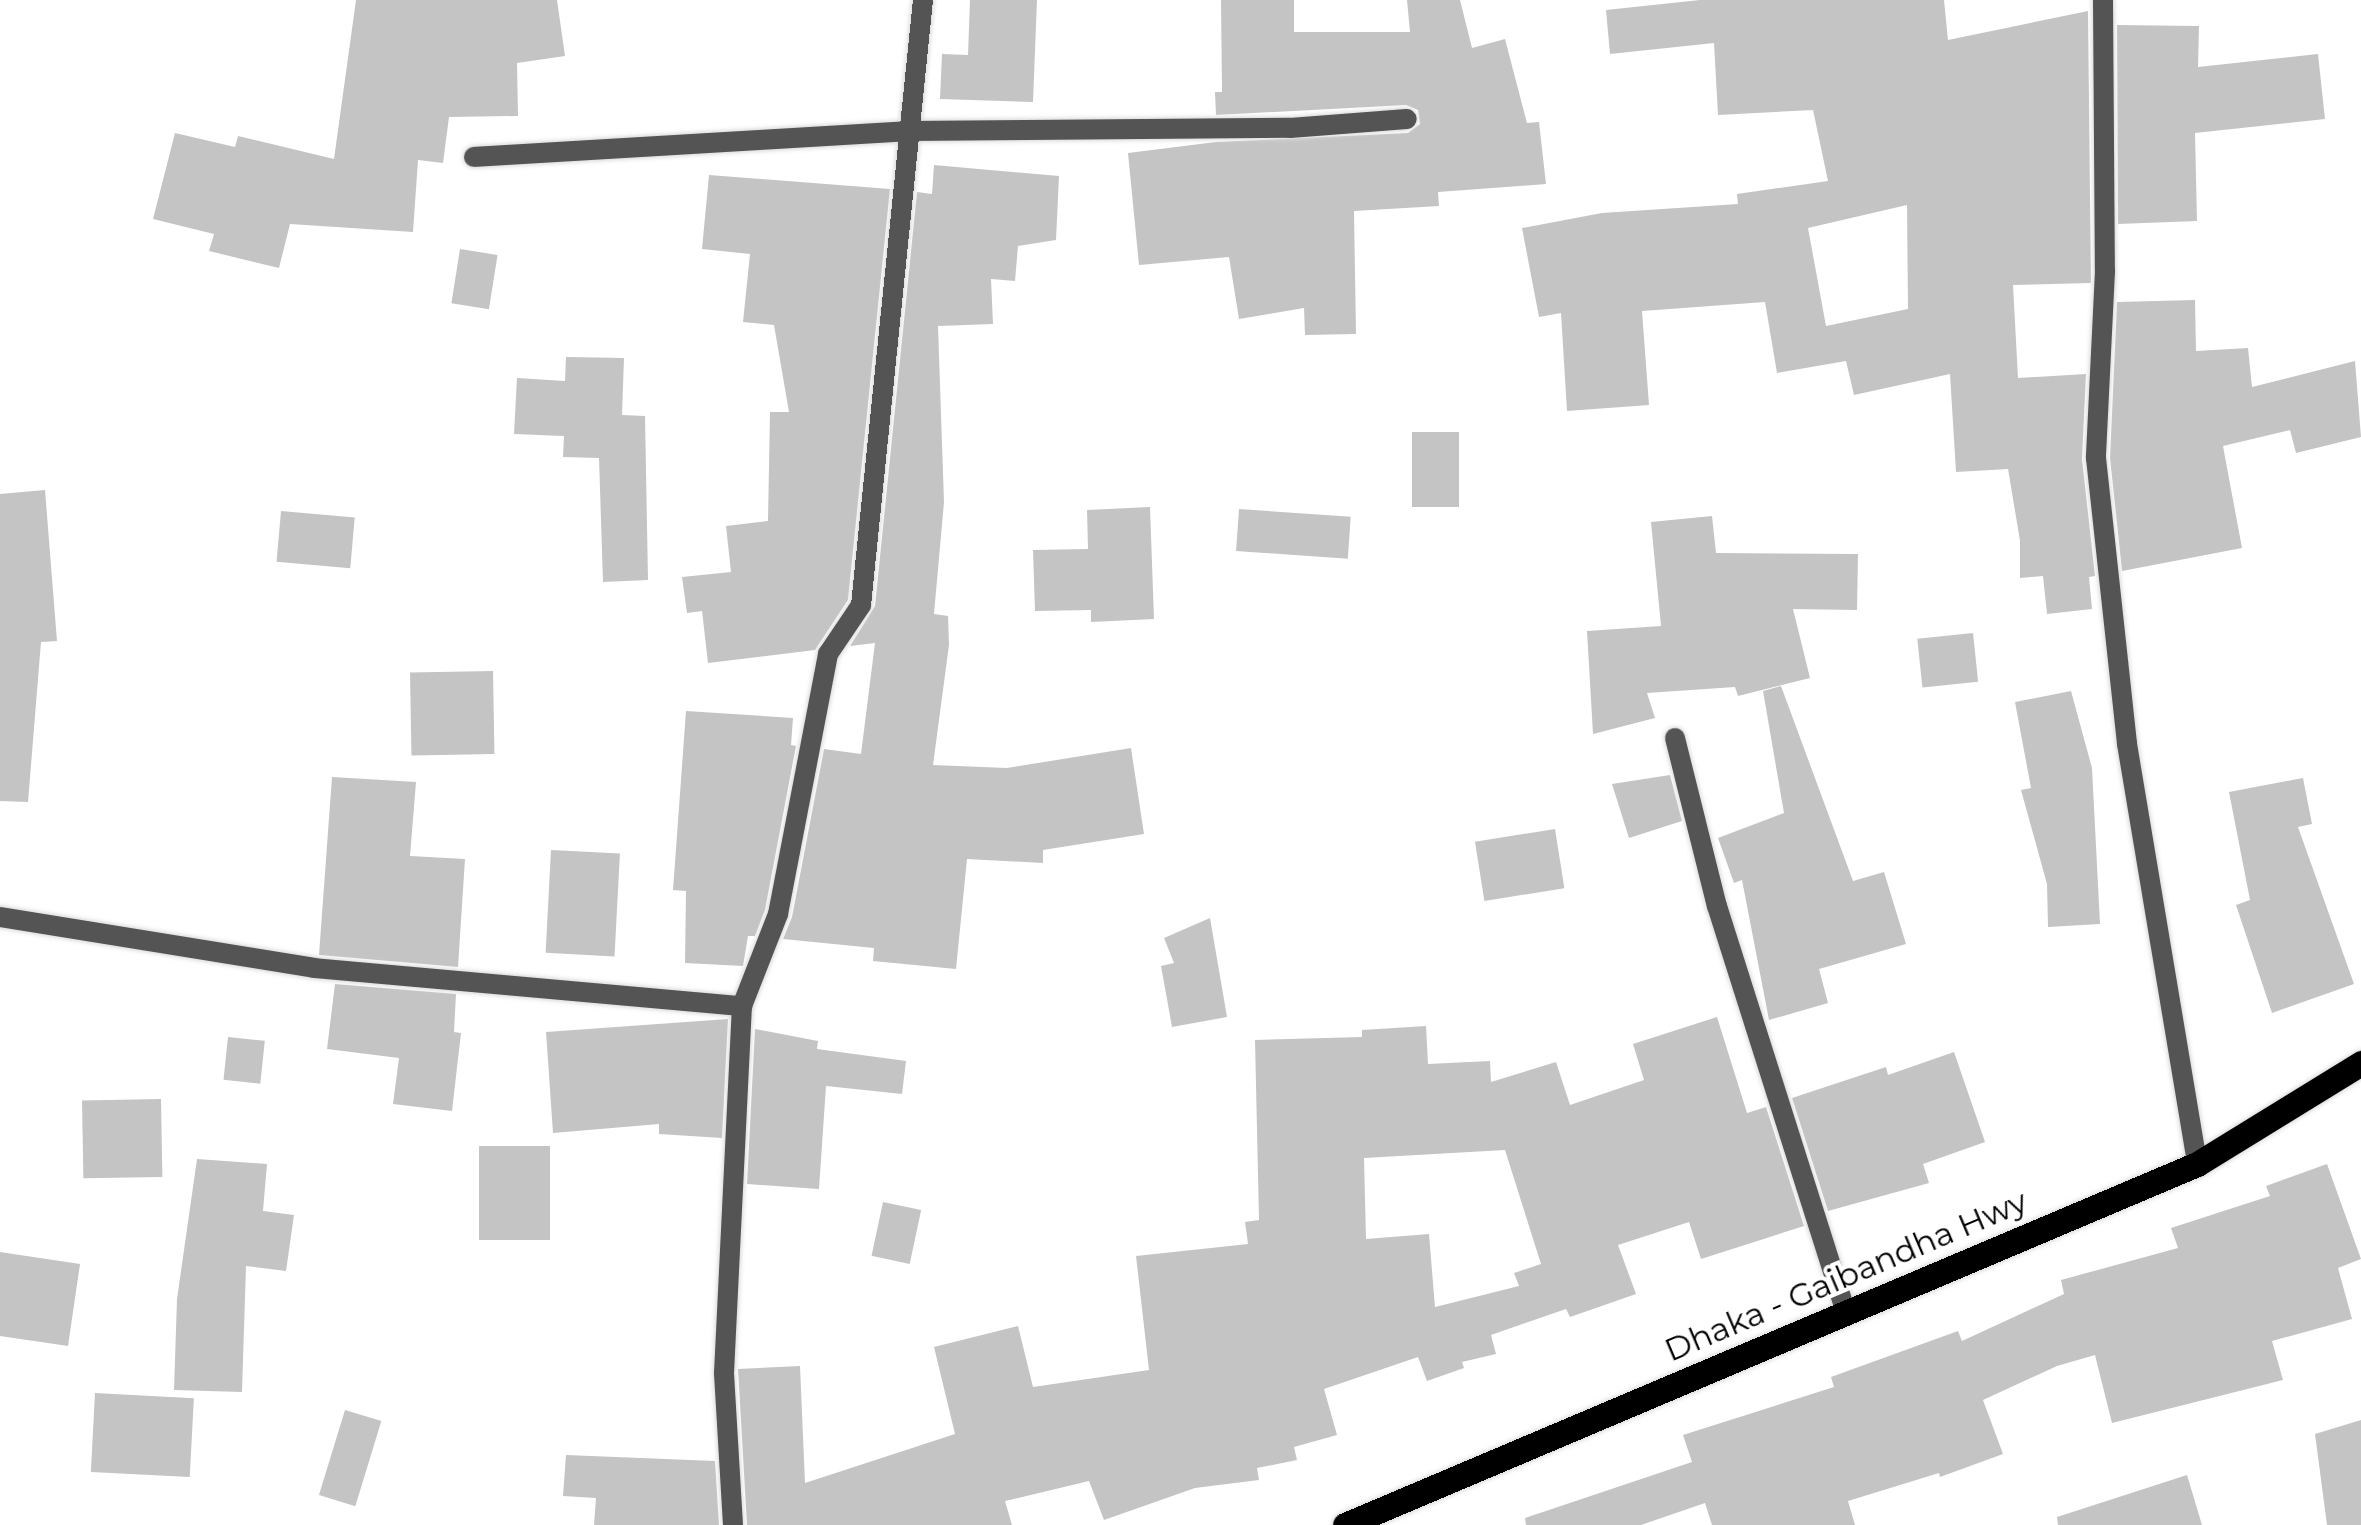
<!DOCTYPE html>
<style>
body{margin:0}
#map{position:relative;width:2361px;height:1525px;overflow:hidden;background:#fff;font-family:Montserrat,sans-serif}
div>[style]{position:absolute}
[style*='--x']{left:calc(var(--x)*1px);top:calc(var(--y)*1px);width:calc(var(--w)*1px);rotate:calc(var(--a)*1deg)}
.building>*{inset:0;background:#c4c4c4;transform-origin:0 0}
.roads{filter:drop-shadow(0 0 2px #dbdbdb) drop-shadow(0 0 2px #dbdbdb)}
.minor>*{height:20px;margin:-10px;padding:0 10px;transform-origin:10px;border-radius:10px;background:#545454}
.primary>*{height:25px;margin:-12.5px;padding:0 12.5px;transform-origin:12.5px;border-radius:12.5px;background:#000}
span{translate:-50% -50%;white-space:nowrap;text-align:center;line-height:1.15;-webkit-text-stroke:8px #fff;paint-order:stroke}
.street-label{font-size:32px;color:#000}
</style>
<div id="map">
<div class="building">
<i style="clip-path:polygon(356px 0,557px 0,565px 56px,517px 63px,518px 116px,449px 117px,443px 163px,418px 160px,413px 232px,290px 224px,279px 268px,209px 251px,214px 234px,153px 219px,175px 133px,235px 147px,238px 136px,334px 159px)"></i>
<i style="clip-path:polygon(970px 0,1037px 0,1033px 102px,940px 99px,942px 54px,968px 55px)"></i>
<i style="clip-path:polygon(1221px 0,1294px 0,1294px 32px,1410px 32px,1407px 0,1460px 0,1472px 48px,1505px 39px,1527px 123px,1539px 122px,1546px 184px,1438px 192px,1439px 206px,1354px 211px,1356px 334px,1305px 335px,1304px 308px,1239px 319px,1229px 257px,1139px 265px,1128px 153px,1216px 142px,1408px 133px,1420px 124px,1418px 110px,1406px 105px,1216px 115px,1215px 92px,1222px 92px)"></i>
<i style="clip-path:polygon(evenodd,1700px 0,1944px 0,1948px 40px,2088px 11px,2091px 283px,2013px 285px,2018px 378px,2086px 374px,2082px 459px,2095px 576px,2089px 577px,2092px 609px,2047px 614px,2043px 576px,2020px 578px,2020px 541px,2008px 469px,1956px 472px,1950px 374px,1854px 395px,1846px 361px,1777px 373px,1765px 302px,1642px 311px,1649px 405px,1567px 411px,1561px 313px,1539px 317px,1522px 228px,1602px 213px,1738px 204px,1737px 194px,1828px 181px,1813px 110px,1718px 115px,1714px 43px,1610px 54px,1606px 10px,1700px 0,1907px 205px,1908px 309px,1826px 326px,1808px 228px,1907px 205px)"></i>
<i style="clip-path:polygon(2117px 25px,2199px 26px,2198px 67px,2318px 54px,2325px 119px,2195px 133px,2197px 221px,2118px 224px)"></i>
<i style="clip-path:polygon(934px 165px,1059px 176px,1056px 240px,1018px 246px,1015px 281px,991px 279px,993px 324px,938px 326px,944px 502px,934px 614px,948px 616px,949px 645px,933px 765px,1007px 768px,1131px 748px,1144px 834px,1043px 850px,1043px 863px,967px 859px,956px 969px,873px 961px,874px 948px,783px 939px,792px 917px,824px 749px,861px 754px,875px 643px,850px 646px,875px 606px,917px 192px,932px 194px)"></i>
<i style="clip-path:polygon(709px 175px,890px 189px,848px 600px,815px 650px,708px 663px,702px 611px,687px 613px,682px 577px,731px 572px,726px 526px,768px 521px,770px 412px,789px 412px,774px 325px,743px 322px,750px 254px,702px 249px)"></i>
<i style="left:460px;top:249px;width:38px;height:55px;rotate:9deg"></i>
<i style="clip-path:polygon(2195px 300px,2196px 351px,2248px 348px,2252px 387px,2355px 361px,2361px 437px,2296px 453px,2290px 430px,2223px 446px,2242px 548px,2122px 571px,2110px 458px,2117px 302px)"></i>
<i style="clip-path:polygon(566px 357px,624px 358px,622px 415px,645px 416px,648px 580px,603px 582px,599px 458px,563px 457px,564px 436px,514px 434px,517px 378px,565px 381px)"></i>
<i style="left:1412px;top:432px;width:47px;height:75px"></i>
<i style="clip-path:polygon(45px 490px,57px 641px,41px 642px,28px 802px,0 801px,0 494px)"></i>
<i style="clip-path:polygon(1150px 507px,1154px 619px,1091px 622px,1091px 610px,1035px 611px,1033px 550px,1088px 549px,1087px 510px)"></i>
<i style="left:1239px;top:509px;width:112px;height:42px;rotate:4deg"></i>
<i style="left:281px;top:511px;width:74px;height:51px;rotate:5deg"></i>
<i style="clip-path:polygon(1712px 516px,1716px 553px,1858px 554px,1857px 610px,1793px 609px,1810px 678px,1738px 696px,1735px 687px,1647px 693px,1655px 718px,1593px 734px,1587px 631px,1661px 626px,1651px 522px)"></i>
<i style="left:1973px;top:633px;width:49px;height:56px;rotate:84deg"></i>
<i style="left:493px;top:671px;width:83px;height:83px;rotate:89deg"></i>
<i style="clip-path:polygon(1781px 686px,1853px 881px,1884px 872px,1906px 944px,1819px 969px,1828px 1003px,1769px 1020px,1742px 880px,1734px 883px,1718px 838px,1784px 813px,1763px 691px)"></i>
<i style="clip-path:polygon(2071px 691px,2092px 768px,2100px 924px,2048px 927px,2047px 884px,2021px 790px,2031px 788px,2015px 702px)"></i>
<i style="clip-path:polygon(686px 711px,793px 718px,791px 745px,796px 746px,765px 910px,755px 936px,748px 936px,743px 966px,685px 963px,686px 891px,673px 890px)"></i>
<i style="clip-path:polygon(1670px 775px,1682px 821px,1629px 838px,1612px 784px)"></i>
<i style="clip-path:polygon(332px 777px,416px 782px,410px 856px,465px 859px,458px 967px,319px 955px)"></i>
<i style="clip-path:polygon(2303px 778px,2312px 824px,2298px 827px,2354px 984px,2272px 1013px,2236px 905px,2250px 900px,2229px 792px)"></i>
<i style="left:1555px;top:829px;width:60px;height:81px;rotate:81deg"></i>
<i style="left:551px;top:850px;width:69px;height:103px;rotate:3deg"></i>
<i style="clip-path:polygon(1210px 918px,1227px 1017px,1172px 1027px,1161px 966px,1174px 963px,1164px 938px)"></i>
<i style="clip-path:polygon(335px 984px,456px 994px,454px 1032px,461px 1033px,452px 1111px,393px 1104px,399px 1058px,327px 1049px)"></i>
<i style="clip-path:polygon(evenodd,1717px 1017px,1747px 1113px,1766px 1107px,1804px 1226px,1701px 1259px,1689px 1222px,1618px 1245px,1636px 1294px,1570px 1317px,1566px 1309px,1491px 1335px,1496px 1354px,1462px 1362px,1464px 1368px,1427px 1381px,1418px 1357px,1324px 1389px,1337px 1435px,1294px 1447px,1297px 1460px,1257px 1468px,1259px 1480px,1195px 1488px,1104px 1520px,1089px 1481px,1005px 1501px,1012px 1525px,747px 1525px,738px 1369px,800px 1366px,805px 1483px,955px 1434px,934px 1347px,1018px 1326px,1033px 1387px,1149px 1370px,1136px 1256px,1248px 1244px,1245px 1222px,1259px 1220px,1255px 1040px,1362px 1037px,1362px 1030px,1426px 1026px,1428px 1064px,1490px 1061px,1491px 1082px,1556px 1062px,1570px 1105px,1644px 1080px,1633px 1044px,1717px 1017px,1505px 1150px,1541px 1264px,1514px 1273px,1519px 1286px,1435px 1307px,1429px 1234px,1366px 1239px,1364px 1158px,1505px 1150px)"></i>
<i style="clip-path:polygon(728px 1019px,722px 1138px,659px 1134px,659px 1124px,553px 1133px,546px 1032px)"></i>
<i style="clip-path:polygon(755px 1029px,818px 1041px,817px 1049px,906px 1061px,902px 1094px,826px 1086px,819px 1189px,747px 1184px)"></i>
<i style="left:228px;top:1037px;width:37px;height:43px;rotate:6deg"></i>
<i style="clip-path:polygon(1954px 1052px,1985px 1142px,1923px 1164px,1929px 1183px,1828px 1211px,1792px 1098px,1886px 1067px,1888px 1075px)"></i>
<i style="left:161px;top:1099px;width:78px;height:79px;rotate:89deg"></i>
<i style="left:479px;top:1146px;width:71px;height:94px"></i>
<i style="clip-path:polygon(197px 1159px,267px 1164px,263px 1211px,294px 1215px,286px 1271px,246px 1266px,242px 1392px,174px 1390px,177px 1299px)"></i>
<i style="clip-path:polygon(2327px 1164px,2361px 1259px,2338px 1268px,2352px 1319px,2272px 1341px,2283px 1380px,2112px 1423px,2095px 1355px,2057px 1366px,1983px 1400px,2003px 1454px,1940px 1477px,1939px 1473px,1848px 1501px,1855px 1525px,1712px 1525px,1705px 1503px,1641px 1525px,1526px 1525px,1525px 1518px,1692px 1462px,1683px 1435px,1834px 1387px,1831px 1377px,1958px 1331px,1962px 1341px,2064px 1294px,2061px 1280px,2178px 1248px,2171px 1228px,2270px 1196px,2266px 1186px)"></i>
<i style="left:883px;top:1202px;width:39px;height:55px;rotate:12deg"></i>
<i style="clip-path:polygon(0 1252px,80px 1264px,68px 1346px,0 1336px)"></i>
<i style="left:95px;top:1393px;width:99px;height:79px;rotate:3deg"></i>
<i style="left:345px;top:1410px;width:38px;height:89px;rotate:17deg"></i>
<i style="clip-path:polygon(2361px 1420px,2361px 1525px,2327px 1525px,2315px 1434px)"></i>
<i style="clip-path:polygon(566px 1455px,715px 1461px,719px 1525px,594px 1525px,596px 1498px,563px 1496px)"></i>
<i style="clip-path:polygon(2187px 1475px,2202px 1525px,2058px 1525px,2057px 1517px)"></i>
</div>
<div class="roads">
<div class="minor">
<i style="--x:2103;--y:0;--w:271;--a:89.6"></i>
<i style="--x:2105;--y:271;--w:187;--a:92.8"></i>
<i style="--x:2096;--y:458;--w:288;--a:83.8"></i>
<i style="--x:2127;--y:744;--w:426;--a:80.5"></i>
<i style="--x:474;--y:157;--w:436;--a:-3.4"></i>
<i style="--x:909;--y:131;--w:381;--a:-0.5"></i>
<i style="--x:1290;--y:128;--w:117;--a:-4.4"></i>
<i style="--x:1675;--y:738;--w:173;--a:76"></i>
<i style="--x:1717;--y:906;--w:424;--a:72.4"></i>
<i style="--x:0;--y:917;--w:318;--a:9.2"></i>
<i style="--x:314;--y:968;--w:430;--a:5.1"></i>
<i style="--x:733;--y:1525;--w:152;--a:-93.4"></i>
<i style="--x:724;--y:1373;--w:367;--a:-87.2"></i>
<i style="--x:742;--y:1006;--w:99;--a:-68.6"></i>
<i style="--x:778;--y:914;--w:265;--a:-79.1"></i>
<i style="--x:828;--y:654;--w:59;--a:-56"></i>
<i style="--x:861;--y:605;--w:608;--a:-84.15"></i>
</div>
<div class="primary">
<i style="--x:1345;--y:1525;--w:925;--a:-22.96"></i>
<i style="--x:2197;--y:1164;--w:193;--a:-31.6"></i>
</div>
</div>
<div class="street-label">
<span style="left:1846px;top:1276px;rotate:-23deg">Dhaka - Gaibandha Hwy</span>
</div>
</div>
